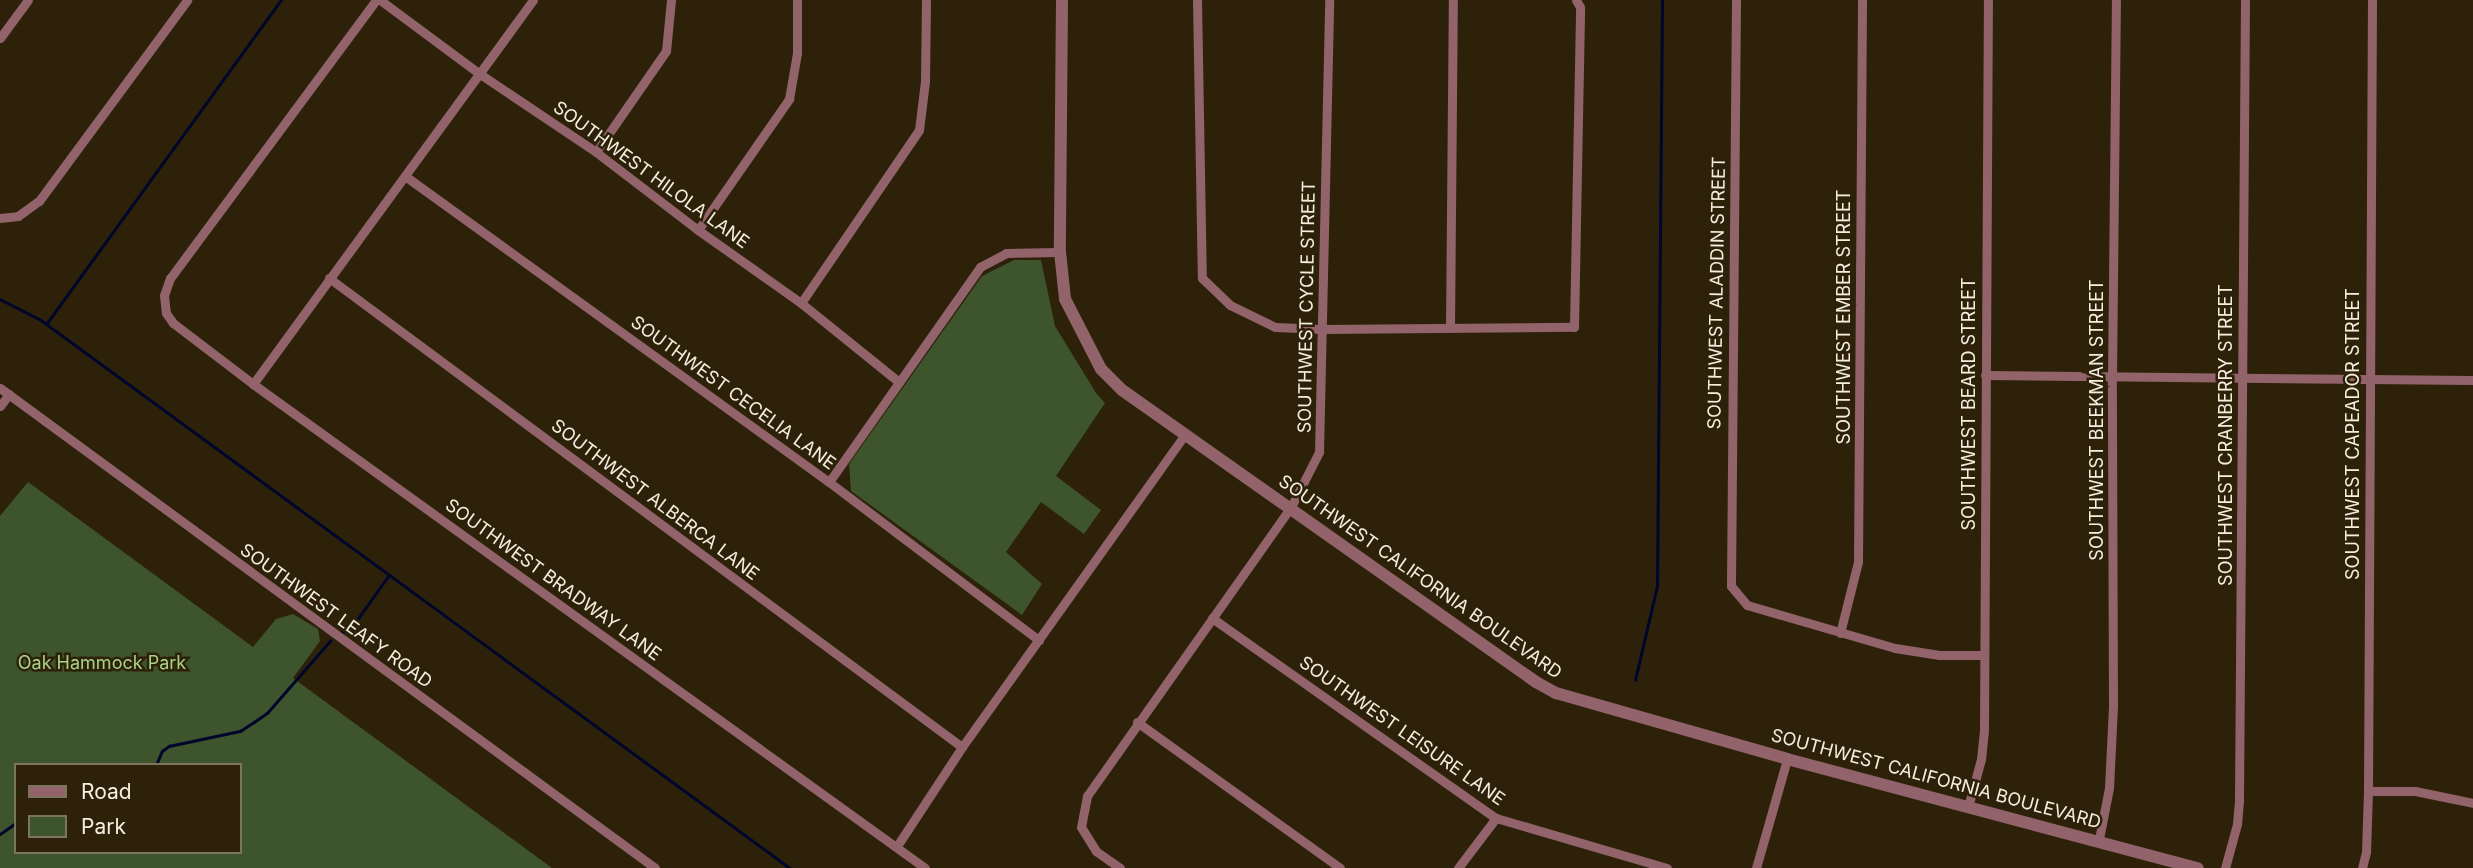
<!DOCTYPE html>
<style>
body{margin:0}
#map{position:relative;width:2473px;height:868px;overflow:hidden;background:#2d2209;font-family:Inter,sans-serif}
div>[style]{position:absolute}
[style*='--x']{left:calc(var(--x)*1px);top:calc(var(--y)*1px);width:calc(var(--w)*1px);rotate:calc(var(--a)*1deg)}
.green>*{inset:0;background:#3d542c}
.stream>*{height:2.5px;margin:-1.25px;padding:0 1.25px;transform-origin:1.25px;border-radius:1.25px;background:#00062b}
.minor>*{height:9px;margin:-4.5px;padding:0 4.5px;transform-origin:4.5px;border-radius:4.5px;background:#92636a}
.tertiary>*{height:12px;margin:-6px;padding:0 6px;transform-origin:6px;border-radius:6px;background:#92636a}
span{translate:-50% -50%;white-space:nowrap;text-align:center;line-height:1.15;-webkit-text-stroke:5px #2d2209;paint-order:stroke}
.street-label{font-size:18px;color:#f5eedf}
.park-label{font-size:18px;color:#a9d38a}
.legend{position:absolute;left:14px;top:763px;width:228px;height:91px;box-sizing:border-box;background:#2d2209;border:2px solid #7d745f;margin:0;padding:9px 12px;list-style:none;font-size:21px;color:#f5eedf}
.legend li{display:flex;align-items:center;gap:14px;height:35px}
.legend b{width:35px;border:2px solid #7d745f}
</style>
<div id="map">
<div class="green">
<i style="clip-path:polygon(1014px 260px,1041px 260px,1055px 326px,1096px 393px,1105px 403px,1056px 476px,1101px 510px,1084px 534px,1041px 502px,1006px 552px,1042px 584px,1022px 615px,851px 491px,849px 464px,982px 276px)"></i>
<i style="clip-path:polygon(evenodd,28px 482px,253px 647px,276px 619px,293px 614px,318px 629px,320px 641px,293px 678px,552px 868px,0 868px,0 516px,28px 482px,16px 765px,240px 765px,240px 852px,16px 852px,16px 765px)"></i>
</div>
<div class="stream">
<i style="--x:0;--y:299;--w:46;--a:27.1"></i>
<i style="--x:41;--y:320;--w:928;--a:36.19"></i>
<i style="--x:47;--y:323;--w:399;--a:-54.1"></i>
<i style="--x:342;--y:632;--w:14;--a:-34"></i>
<i style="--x:354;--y:624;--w:60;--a:-54.5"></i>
<i style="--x:1635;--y:680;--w:97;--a:-76.8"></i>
<i style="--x:1657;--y:586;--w:586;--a:-89.51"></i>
<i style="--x:156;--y:765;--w:15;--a:-67"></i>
<i style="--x:162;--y:751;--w:9;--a:-36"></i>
<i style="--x:169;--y:746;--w:73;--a:-11.9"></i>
<i style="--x:240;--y:731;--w:17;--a:-33"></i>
<i style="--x:254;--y:722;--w:16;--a:-35"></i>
<i style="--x:267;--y:713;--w:96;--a:-48.8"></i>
<i style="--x:0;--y:834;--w:19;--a:-35"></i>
</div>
<div class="minor">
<i style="--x:376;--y:0;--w:346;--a:126.5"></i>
<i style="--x:170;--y:278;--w:18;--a:109"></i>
<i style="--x:164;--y:295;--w:18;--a:84"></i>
<i style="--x:166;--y:313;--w:12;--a:55"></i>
<i style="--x:173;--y:323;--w:101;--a:37.3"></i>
<i style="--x:253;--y:384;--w:828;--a:35.76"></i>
<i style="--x:380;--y:0;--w:124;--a:36.5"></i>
<i style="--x:480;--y:74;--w:140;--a:33.9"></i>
<i style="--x:596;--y:152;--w:128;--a:37.4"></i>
<i style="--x:698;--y:230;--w:126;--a:35.3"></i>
<i style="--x:801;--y:303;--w:126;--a:38.9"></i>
<i style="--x:1197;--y:0;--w:278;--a:89"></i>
<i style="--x:1202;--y:278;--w:39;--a:44"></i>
<i style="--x:1230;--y:305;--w:50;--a:26.1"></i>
<i style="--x:1275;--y:327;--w:47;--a:2.4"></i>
<i style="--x:1322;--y:329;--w:252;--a:-0.5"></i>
<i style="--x:1574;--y:327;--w:320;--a:-88.9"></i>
<i style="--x:1580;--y:7;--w:8;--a:-120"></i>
<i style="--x:1736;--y:0;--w:586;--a:90.49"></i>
<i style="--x:1731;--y:586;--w:25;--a:50"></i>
<i style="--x:1747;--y:605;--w:154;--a:16.2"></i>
<i style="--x:1895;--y:648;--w:45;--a:9"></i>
<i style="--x:1939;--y:655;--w:45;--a:0"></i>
<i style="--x:0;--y:38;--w:47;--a:-53.6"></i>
<i style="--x:596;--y:152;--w:123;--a:-55.3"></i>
<i style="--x:666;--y:51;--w:51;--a:-84.4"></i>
<i style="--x:405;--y:176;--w:523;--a:35.82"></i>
<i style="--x:829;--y:482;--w:263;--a:37"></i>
<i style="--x:0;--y:218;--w:18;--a:-6"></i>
<i style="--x:18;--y:216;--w:26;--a:-36"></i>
<i style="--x:39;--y:201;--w:250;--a:-53.6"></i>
<i style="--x:698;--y:230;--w:160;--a:-55.2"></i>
<i style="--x:789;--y:99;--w:47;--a:-80.1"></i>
<i style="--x:797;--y:53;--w:53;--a:-90"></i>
<i style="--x:329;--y:278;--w:788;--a:36.54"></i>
<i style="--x:801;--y:303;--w:209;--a:-55.7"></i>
<i style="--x:919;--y:130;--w:49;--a:-83"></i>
<i style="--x:925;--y:81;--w:81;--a:-89.3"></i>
<i style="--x:1450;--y:328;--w:328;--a:-89.5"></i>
<i style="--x:1985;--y:375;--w:488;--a:0.6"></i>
<i style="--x:253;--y:384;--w:475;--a:-53.9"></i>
<i style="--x:0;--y:388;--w:812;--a:36.23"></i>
<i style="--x:0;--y:406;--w:15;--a:-53"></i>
<i style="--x:829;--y:482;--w:263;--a:-54.9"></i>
<i style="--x:980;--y:267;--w:30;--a:-28"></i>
<i style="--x:1006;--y:253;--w:54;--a:-1.1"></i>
<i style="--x:1212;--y:618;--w:347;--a:35.2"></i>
<i style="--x:1496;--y:818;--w:178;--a:16.3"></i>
<i style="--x:1840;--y:633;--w:73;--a:-75.8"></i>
<i style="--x:1858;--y:562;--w:562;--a:-89.59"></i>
<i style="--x:1137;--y:722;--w:250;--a:35.7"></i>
<i style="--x:2368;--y:791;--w:47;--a:0"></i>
<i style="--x:2415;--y:791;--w:59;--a:11.7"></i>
<i style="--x:1968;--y:807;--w:50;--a:-74.8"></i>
<i style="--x:1981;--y:759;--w:30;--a:-84"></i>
<i style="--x:1984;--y:729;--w:729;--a:-89.69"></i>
<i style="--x:2099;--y:839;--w:52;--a:-78.9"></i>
<i style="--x:2109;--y:788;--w:82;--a:-87.2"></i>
<i style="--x:2113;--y:706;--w:329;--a:-90.2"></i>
<i style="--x:2112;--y:377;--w:377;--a:-89.4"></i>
<i style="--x:897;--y:846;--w:118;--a:-56.7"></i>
<i style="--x:962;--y:747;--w:382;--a:-54.5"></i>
<i style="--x:1120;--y:868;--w:29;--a:-145"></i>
<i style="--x:1096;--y:851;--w:28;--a:-122"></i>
<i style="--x:1081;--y:827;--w:32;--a:-79"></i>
<i style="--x:1087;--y:796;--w:354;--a:-54.8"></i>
<i style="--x:1291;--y:507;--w:62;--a:-63"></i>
<i style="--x:1319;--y:452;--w:452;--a:-88.7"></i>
<i style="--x:1458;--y:868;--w:63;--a:-52.8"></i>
<i style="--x:1756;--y:868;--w:113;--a:-74.1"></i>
<i style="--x:2225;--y:868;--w:46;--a:-74.7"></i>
<i style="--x:2237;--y:824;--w:25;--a:-85"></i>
<i style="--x:2239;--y:799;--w:799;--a:-89.57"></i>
<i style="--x:2362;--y:868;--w:16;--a:-76"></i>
<i style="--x:2366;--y:852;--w:61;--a:-88.1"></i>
<i style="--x:2368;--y:791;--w:791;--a:-89.71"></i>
</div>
<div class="tertiary">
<i style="--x:1062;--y:0;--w:252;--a:90.5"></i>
<i style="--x:1060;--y:252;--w:47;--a:83.9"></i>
<i style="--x:1065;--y:299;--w:79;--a:62.8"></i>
<i style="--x:1101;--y:369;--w:30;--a:45"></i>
<i style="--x:1122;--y:390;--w:507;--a:35.2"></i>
<i style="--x:1536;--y:682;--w:23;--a:29"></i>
<i style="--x:1556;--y:693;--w:240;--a:15.9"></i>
<i style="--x:1787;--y:759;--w:425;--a:14.9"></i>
</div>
<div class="street-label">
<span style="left:651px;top:175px;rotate:36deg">SOUTHWEST HILOLA LANE</span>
<span style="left:1717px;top:293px;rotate:-89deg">SOUTHWEST ALADDIN STREET</span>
<span style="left:1307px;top:307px;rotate:-89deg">SOUTHWEST CYCLE STREET</span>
<span style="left:1844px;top:317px;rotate:-90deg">SOUTHWEST EMBER STREET</span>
<span style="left:733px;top:393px;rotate:36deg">SOUTHWEST CECELIA LANE</span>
<span style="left:1969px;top:404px;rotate:-90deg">SOUTHWEST BEARD STREET</span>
<span style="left:2097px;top:420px;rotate:-90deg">SOUTHWEST BEEKMAN STREET</span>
<span style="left:2353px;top:434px;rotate:-90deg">SOUTHWEST CAPEADOR STREET</span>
<span style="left:2226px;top:435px;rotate:-90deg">SOUTHWEST CRANBERRY STREET</span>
<span style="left:655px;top:500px;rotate:37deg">SOUTHWEST ALBERCA LANE</span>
<span style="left:1420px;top:577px;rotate:35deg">SOUTHWEST CALIFORNIA BOULEVARD</span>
<span style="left:553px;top:580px;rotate:36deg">SOUTHWEST BRADWAY LANE</span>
<span style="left:336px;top:616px;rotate:36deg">SOUTHWEST LEAFY ROAD</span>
<span style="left:1402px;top:731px;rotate:35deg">SOUTHWEST LEISURE LANE</span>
<span style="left:1936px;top:779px;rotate:15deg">SOUTHWEST CALIFORNIA BOULEVARD</span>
</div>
<div class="park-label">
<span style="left:102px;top:663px">Oak Hammock Park</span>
</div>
<ul class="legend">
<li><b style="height:9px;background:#92636a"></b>Road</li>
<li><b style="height:19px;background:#3d542c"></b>Park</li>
</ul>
</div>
